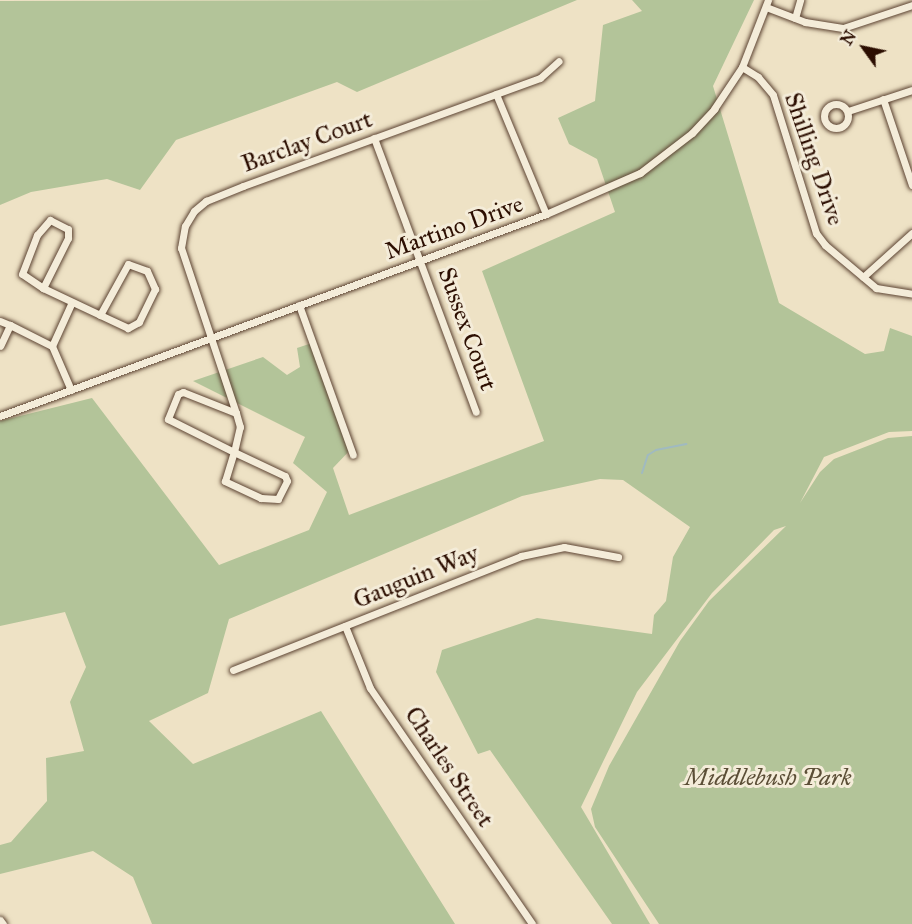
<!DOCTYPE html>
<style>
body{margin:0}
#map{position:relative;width:912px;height:924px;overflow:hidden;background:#eee2c5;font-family:"IM FELL Great Primer",serif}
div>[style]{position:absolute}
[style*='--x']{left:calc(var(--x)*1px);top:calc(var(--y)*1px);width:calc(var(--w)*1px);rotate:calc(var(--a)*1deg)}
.green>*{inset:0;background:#b3c499}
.stream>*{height:2px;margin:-1px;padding:0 1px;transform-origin:1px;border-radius:1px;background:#a0bac0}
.roads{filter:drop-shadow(0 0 2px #5c4332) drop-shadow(0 0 2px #5c4332)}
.minor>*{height:7px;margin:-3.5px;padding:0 3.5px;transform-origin:3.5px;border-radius:3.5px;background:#f4ecd9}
.minor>.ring{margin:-3.5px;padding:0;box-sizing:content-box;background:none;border:7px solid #f4ecd9;border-radius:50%}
span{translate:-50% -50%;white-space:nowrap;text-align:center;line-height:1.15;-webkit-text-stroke:6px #f4ecd9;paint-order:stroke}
.street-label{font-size:24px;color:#2c0e01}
.park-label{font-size:24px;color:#5b4e36;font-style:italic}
.north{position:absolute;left:834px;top:18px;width:60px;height:60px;-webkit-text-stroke:4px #f4ecd9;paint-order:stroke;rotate:303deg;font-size:16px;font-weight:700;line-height:24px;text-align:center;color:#2c0e01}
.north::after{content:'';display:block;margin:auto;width:21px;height:27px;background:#2c0e01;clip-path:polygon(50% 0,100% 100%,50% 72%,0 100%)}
</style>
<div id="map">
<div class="green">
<i style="clip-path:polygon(577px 0,357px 92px,337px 82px,176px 140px,140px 190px,107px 179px,31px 192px,0 205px,0 1px)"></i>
<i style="clip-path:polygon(632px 0,754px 0,713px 86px,779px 303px,865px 354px,884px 351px,890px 328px,912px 336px,912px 431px,889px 432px,824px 457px,800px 503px,820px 472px,834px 459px,888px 438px,912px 436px,912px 924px,659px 924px,595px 827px,591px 809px,609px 766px,680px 641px,709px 601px,786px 526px,774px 530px,712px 593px,637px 692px,581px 807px,650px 924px,612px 924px,490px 750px,478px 754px,436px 672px,442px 650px,537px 618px,652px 634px,654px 615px,666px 601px,673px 557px,690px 527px,623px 480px,600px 479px,522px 496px,229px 619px,208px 693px,149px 721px,193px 764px,321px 711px,455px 924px,152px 924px,133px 877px,93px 851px,0 874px,0 845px,11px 842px,47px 801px,46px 758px,84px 751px,70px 702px,86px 667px,65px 612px,0 626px,0 421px,92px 398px,219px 565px,309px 530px,327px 492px,293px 463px,305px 437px,193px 381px,263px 357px,287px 375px,300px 367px,297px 348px,315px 342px,353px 447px,333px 468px,349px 515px,544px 441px,482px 271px,615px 212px,597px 159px,569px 144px,558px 118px,595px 101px,603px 25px,642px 11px)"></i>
</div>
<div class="stream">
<i style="--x:642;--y:473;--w:19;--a:-72"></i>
<i style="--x:648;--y:455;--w:9;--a:-32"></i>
<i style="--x:656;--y:450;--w:31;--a:-11"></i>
</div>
<div class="roads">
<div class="minor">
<i style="--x:766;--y:7;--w:42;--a:21"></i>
<i style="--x:805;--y:22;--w:38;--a:9"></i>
<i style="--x:843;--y:28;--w:73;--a:-18.4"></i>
<i style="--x:795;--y:18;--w:19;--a:-74"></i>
<i style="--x:742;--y:67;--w:19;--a:32"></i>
<i style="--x:758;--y:77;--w:23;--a:50"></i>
<i style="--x:773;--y:95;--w:145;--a:72.7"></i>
<i style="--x:816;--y:233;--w:15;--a:53"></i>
<i style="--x:825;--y:245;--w:67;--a:40.1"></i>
<i style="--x:876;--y:288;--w:36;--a:9"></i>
<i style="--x:496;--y:94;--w:130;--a:67.4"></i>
<i style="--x:883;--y:99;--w:91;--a:71.4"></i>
<i class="ring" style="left:824px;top:104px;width:17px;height:17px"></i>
<i style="--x:848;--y:111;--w:67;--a:-18.2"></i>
<i style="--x:374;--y:138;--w:292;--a:69.6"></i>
<i style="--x:50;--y:220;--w:20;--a:27"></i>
<i style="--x:68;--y:229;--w:9;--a:90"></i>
<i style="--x:68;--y:238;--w:56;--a:116.6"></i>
<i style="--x:43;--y:288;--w:25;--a:-146"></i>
<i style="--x:22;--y:274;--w:42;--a:-69"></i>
<i style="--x:37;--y:235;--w:20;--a:-49"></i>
<i style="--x:128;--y:264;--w:20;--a:20"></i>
<i style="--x:147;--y:271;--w:20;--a:66"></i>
<i style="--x:155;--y:289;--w:37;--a:116"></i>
<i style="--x:139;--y:322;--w:13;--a:151"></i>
<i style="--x:128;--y:328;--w:31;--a:-155"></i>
<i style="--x:100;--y:315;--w:58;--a:-61.2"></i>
<i style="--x:863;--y:277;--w:66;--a:-41.9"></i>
<i style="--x:43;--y:288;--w:63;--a:25.3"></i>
<i style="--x:299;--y:305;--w:159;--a:70.2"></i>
<i style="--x:0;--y:321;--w:11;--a:22"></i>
<i style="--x:10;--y:325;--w:23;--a:115"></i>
<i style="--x:10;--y:325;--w:47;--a:26.6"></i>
<i style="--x:71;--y:390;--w:48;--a:-113.4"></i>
<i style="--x:52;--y:346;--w:48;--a:-65.6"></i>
<i style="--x:236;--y:413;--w:57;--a:-158.4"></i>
<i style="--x:183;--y:392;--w:5;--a:158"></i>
<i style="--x:178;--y:394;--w:27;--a:112"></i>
<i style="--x:168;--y:419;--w:74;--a:26.6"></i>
<i style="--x:234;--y:452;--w:26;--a:-77"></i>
<i style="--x:240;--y:427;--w:15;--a:-106"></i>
<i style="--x:236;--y:413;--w:174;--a:-108.4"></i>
<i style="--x:181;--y:248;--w:22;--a:-80"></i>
<i style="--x:185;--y:226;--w:17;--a:-59"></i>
<i style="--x:194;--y:211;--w:16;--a:-40"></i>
<i style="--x:206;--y:201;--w:40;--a:-22"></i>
<i style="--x:243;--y:186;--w:316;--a:-20"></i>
<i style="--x:540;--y:78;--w:25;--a:-42"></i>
<i style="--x:0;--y:416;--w:582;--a:-20.3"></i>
<i style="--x:546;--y:214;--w:103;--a:-23.6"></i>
<i style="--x:640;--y:173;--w:66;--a:-37.6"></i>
<i style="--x:692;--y:133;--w:33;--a:-47"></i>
<i style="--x:714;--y:109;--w:50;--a:-56.3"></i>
<i style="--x:742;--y:67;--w:72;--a:-68.8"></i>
<i style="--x:234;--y:452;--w:56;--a:25.2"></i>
<i style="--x:285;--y:476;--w:5;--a:68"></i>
<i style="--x:287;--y:481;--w:20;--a:117"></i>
<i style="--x:278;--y:499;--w:17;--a:-177"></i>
<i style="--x:261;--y:498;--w:40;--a:-155"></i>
<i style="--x:225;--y:481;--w:30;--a:-73"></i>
<i style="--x:345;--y:626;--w:67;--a:68"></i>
<i style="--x:370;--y:688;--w:286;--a:55.5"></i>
<i style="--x:233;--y:670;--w:310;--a:-21.6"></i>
<i style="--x:521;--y:556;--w:44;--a:-11.8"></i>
<i style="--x:564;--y:547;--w:55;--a:10.5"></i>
<i style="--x:0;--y:920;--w:5;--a:53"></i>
</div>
</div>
<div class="street-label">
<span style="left:307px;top:142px;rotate:-20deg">Barclay Court</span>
<span style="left:814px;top:159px;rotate:71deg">Shilling Drive</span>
<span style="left:454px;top:228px;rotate:-20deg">Martino Drive</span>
<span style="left:467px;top:329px;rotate:70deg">Sussex Court</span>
<span style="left:416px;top:577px;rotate:-22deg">Gauguin Way</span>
<span style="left:449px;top:767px;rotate:56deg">Charles Street</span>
</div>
<div class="park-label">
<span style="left:768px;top:778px">Middlebush Park</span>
</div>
<div class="north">N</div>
</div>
